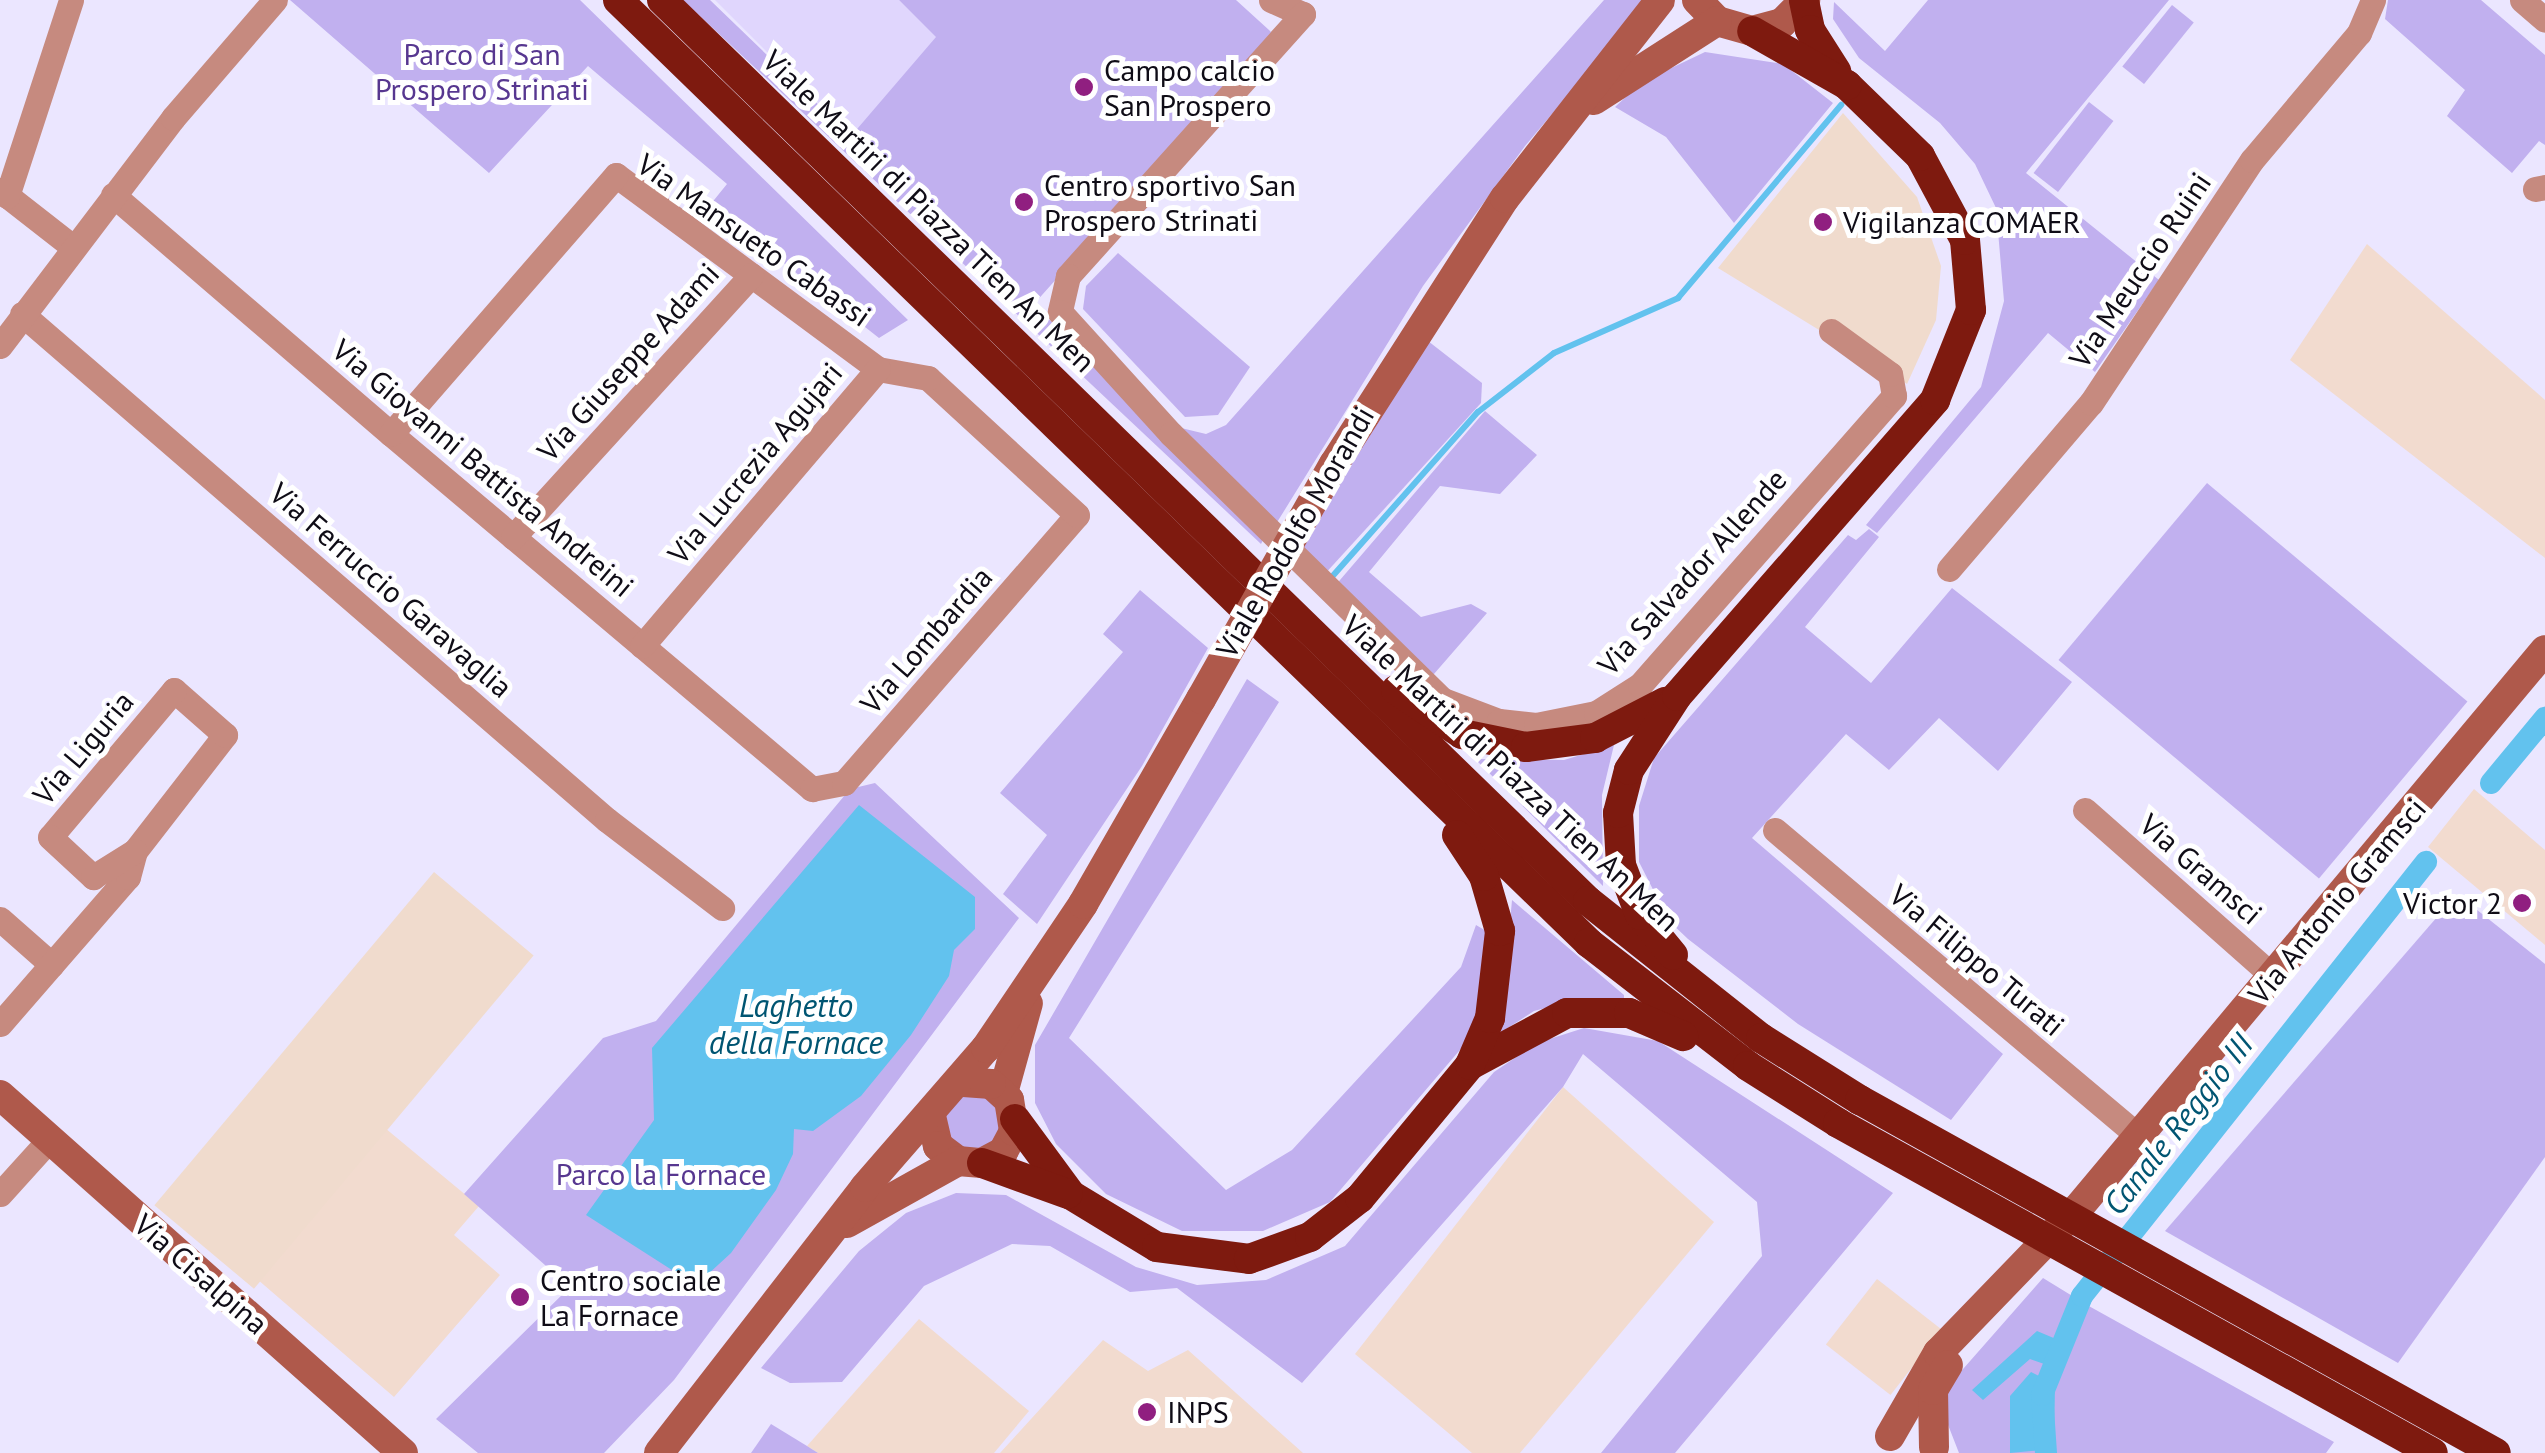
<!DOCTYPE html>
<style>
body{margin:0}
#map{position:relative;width:2545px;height:1453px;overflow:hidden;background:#ebe6ff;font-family:"PT Sans",sans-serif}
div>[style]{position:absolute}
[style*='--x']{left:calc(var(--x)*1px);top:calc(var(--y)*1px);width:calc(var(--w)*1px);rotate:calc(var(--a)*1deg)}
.commercial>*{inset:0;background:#f2dbcf;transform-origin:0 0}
.industrial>*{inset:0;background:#f0dbcd;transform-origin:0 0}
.built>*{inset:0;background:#e0d6fd}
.green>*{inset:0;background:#c1b0ef;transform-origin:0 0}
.round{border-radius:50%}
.water>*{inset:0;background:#62c2ee}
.stream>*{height:6px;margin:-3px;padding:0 3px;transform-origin:3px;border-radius:3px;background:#62c2ee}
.canal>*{height:22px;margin:-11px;padding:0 11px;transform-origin:11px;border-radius:11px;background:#62c2ee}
.street>*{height:25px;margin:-12.5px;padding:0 12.5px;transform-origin:12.5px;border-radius:12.5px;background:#c68a7f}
.secondary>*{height:30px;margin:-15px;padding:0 15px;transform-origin:15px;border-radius:15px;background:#af594b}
.highway>*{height:30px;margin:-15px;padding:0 15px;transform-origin:15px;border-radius:15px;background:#7e1a0f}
.secondary-bridge>*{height:30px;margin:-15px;padding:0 15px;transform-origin:15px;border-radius:15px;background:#af594b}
.highway-bridge>*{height:30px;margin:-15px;padding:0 15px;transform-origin:15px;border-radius:15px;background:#7e1a0f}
.dots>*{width:28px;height:28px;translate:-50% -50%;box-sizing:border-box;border:5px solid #fff;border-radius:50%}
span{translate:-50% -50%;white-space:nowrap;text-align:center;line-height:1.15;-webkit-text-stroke:10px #fff;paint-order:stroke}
.park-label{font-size:30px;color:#573790}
.poi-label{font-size:30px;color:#0f0c16}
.left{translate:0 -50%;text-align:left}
.right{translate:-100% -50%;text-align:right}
.street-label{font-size:30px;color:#0f0c16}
.water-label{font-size:32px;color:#005572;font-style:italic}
</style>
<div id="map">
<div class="commercial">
<i style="clip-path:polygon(2367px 244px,2545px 400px,2545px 558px,2290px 360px)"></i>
<i style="clip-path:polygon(2474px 789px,2545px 850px,2545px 945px,2428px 847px)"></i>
<i style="clip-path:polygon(1563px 1087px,1714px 1222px,1520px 1453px,1472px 1453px,1355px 1354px)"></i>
<i style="clip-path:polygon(385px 1128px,479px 1206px,454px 1235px,500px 1275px,394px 1397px,257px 1279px)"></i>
<i style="left:1877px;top:1279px;width:82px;height:83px;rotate:38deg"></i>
<i style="clip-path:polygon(919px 1319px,1029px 1411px,994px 1453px,818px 1453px,807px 1446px)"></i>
<i style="clip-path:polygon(1103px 1340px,1148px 1371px,1188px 1350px,1303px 1453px,1000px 1453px)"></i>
</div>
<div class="industrial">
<i style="clip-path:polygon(1843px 113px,1917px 197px,1941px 266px,1936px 320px,1907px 384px,1718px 268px)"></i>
<i style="left:434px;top:872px;width:130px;height:435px;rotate:40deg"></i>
</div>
<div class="built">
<i style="clip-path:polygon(715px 0,899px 0,937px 37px,851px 136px)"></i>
</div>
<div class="green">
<i style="clip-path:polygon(290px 0,580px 0,908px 320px,879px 338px,710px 205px,727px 184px,588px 66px,489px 173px)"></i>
<i style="clip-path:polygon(683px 0,710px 0,851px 136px,936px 37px,899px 0,1236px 0,1269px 30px,1274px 35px,1034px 304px,1264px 538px,1261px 544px)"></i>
<i style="clip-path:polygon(1604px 0,1648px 0,1525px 146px,1423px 286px,1276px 524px,1177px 427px,1206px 434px,1226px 425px)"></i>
<i style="clip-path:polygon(1928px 0,2169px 0,2026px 173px,2159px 280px,2095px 372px,2048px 333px,1877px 533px,1866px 525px,1981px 387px,2004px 301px,1996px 208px,1975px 164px,1940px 123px,1859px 58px,1833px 19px,1834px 2px,1885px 51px)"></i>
<i style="clip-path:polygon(2388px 0,2481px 0,2545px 55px,2545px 145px,2539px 141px,2512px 173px,2447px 116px,2465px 90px,2385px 19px)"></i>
<i style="left:2172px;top:5px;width:28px;height:79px;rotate:39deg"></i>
<i style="clip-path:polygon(1705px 52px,1783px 64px,1833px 103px,1734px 223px,1666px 137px,1615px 107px,1642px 82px)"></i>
<i style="left:2089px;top:102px;width:31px;height:90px;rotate:38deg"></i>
<i style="clip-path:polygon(1118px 253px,1250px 367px,1218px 415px,1185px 417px,1083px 309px,1086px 286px)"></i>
<i style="clip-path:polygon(1428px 341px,1482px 383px,1481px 403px,1323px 576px,1298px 550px)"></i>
<i style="clip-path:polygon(1485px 411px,1537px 455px,1500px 494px,1440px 486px,1369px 572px,1421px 617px,1471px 604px,1487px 613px,1427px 682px,1334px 587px)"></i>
<i style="left:2207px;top:483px;width:340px;height:231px;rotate:40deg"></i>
<i style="clip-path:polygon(1869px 529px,1879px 537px,1805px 627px,1871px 683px,1952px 588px,2072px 682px,1998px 771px,1939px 718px,1889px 770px,1846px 734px,1752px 838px,2003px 1054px,1951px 1120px,1798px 1024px,1688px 939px,1669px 921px,1639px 862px,1639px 806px,1654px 758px,1848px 535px,1856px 540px)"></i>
<i style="clip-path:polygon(1140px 590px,1208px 648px,1142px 766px,1037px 924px,1003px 894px,1047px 835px,1000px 793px,1123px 652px,1103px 634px)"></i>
<i style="clip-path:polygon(1247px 679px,1279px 702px,1069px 1038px,1226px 1190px,1292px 1150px,1461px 967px,1476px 925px,1493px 935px,1488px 991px,1465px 1044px,1330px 1202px,1263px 1231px,1182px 1231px,1106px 1194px,1056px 1144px,1035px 1103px,1035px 1045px)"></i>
<i style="clip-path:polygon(1614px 745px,1602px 795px,1603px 886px,1475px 759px,1564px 760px)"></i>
<i style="clip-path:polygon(875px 783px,1019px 918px,674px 1380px,604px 1453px,478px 1453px,436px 1419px,570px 1287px,464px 1194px,603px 1038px,656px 1021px,850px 789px)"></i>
<i style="clip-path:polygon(2457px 894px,2545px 964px,2545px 1157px,2398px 1363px,2165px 1231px)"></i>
<i style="clip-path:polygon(1512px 900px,1624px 995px,1624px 1002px,1572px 1001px,1534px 1011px,1500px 1033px)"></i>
<i style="clip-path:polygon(1584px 1028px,1658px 1041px,1893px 1193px,1675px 1453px,1601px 1453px,1762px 1256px,1757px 1202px,1583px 1054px,1563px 1087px,1302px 1383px,1177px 1288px,1130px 1292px,1050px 1246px,1012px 1244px,924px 1286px,842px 1382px,790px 1383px,761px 1368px,859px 1251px,906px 1213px,956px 1193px,1006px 1195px,1136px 1267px,1197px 1285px,1266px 1280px,1345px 1246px,1494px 1072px,1537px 1043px)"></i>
<i class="round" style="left:945px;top:1095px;width:56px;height:56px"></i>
<i style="clip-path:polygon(2043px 1278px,2087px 1305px,2334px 1442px,2326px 1453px,1959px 1453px,1943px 1412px,1949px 1385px)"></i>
<i style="clip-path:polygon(771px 1424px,807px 1446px,818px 1453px,751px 1453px)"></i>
</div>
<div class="water">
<i style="clip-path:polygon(859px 805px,975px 897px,975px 929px,954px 950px,949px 976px,911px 1035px,861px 1096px,813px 1131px,794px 1129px,793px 1154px,776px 1190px,731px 1253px,706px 1276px,686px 1279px,586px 1215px,654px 1120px,652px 1048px)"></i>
<i style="clip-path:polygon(2037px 1331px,2056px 1339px,2047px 1365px,2030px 1359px,1983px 1400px,1972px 1390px)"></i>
<i style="clip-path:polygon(2031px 1372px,2055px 1384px,2054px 1449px,2010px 1453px,2010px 1396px)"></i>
</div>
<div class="stream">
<i style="--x:1330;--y:579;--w:223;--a:-48.5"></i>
<i style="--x:1478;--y:412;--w:96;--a:-37.8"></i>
<i style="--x:1554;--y:353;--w:136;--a:-23.9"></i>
<i style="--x:1678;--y:298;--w:253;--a:-49.8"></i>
</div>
<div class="canal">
<i style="--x:2491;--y:783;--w:85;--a:-50.3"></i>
<i style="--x:2046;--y:1453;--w:58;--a:-93.9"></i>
<i style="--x:2042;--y:1395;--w:107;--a:-68"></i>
<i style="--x:2082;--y:1296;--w:554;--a:-51.6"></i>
</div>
<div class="street">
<i style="--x:1271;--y:0;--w:35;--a:24"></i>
<i style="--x:2522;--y:0;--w:30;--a:41"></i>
<i style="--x:1303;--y:14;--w:352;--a:131.9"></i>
<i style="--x:1068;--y:276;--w:37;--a:103"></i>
<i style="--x:1060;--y:312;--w:165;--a:47.7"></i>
<i style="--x:1171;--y:434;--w:380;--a:44.4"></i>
<i style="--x:1443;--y:700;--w:60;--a:20.6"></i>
<i style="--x:1499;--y:721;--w:37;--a:6"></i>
<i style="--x:1536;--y:725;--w:61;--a:-11.3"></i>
<i style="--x:1596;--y:713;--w:52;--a:-32.5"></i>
<i style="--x:1640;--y:685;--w:385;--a:-48.7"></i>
<i style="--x:1894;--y:396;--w:22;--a:-100"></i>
<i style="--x:1890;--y:374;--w:73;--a:-143.9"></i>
<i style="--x:2535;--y:189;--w:10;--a:-11"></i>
<i style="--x:0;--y:190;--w:93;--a:38"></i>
<i style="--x:113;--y:195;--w:367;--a:40.7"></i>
<i style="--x:391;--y:434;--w:551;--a:40.14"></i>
<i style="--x:812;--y:789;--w:33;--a:-11"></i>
<i style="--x:844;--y:783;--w:355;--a:-49"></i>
<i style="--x:1077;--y:515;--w:202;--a:-137.4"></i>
<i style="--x:928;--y:378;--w:51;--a:-169.8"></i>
<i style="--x:878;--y:369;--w:326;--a:-143.5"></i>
<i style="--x:616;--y:175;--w:343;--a:131"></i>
<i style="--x:7;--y:196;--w:206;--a:-71.9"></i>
<i style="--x:22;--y:314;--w:773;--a:40.86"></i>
<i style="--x:607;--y:820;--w:145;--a:37.4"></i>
<i style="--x:0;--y:346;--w:286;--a:-52.8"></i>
<i style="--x:173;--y:118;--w:156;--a:-49.2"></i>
<i style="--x:513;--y:537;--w:354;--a:-47.7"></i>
<i style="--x:1949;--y:569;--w:218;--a:-49.5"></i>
<i style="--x:2091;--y:403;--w:291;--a:-56.5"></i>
<i style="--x:2252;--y:160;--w:166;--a:-49.9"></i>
<i style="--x:2359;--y:33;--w:36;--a:-67"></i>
<i style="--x:642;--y:646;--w:364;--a:-49.6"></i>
<i style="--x:2085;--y:810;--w:252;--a:41.5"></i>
<i style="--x:1775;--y:830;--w:476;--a:40.1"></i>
<i style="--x:0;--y:919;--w:69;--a:41.5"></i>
<i style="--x:0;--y:1024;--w:195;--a:-49"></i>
<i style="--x:128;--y:877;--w:27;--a:-75"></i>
<i style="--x:135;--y:851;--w:147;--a:-52.2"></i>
<i style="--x:225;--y:735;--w:68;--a:-138.6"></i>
<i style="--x:174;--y:690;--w:192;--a:130.1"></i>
<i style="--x:50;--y:837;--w:59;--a:42.9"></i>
<i style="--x:93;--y:877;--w:49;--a:-31.8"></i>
<i style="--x:0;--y:1194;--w:73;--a:-47.8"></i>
</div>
<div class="secondary">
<i style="--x:1697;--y:0;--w:29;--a:46"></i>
<i style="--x:1717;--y:21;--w:36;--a:16"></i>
<i style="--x:1752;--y:31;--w:31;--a:-15"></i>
<i style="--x:1782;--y:23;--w:33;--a:-45"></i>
<i style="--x:1594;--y:100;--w:146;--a:-32.7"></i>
<i style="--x:1334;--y:464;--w:316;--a:-57.3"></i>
<i style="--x:1505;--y:198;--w:251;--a:-51.9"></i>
<i style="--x:1003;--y:1093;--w:93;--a:-74.5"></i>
<i style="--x:0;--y:1095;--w:539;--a:41.62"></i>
<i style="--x:931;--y:1116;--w:31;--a:77"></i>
<i style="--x:938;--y:1146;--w:25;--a:37"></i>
<i style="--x:958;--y:1161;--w:24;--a:5"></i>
<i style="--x:982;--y:1163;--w:24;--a:-28"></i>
<i style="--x:1003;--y:1152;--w:24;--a:-62"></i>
<i style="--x:1014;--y:1131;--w:31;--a:-99"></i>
<i style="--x:1009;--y:1100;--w:24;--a:-138"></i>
<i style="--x:991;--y:1084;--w:31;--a:-176"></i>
<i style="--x:847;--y:1223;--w:127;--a:-29.2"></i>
<i style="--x:1890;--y:1436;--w:96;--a:-60"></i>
<i style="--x:1938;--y:1353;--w:203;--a:-46"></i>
<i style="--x:2079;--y:1207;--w:726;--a:-50.08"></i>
<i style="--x:1934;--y:1447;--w:57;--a:-91"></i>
<i style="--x:1933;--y:1390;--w:29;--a:-59"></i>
<i style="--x:659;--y:1453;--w:336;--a:-52.2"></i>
<i style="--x:865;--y:1187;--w:184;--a:-49"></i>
<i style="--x:986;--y:1048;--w:174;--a:-56"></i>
<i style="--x:1083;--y:904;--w:237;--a:-60.1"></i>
</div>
<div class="highway">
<i style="--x:618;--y:0;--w:1354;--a:44.16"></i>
<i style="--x:1589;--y:943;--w:201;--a:37.7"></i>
<i style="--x:1748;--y:1066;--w:107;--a:32.3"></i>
<i style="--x:662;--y:0;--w:1292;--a:44.22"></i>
<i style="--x:1588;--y:901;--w:221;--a:38.4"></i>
<i style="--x:1761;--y:1038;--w:117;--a:32.1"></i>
<i style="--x:1804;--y:1;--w:30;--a:78"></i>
<i style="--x:1810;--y:30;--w:49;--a:57.6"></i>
<i style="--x:1396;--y:690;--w:79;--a:33.7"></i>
<i style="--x:1462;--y:734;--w:65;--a:11.5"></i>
<i style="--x:1526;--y:747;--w:70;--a:-7.4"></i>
<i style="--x:1595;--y:738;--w:79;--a:-27.2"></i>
<i style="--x:1673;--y:955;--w:52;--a:-129.5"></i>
<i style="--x:1640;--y:915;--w:53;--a:-110.8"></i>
<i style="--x:1621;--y:865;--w:52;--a:-93.3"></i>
<i style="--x:1618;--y:813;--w:44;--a:-75.7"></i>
<i style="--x:1629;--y:770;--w:88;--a:-57"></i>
<i style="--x:1677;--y:696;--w:393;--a:-48.9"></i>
<i style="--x:1935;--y:400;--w:97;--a:-68.2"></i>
<i style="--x:1971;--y:310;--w:70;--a:-94.9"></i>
<i style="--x:1965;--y:240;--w:95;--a:-118.2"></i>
<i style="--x:1920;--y:156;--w:102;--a:-135.8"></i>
<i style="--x:1847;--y:85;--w:109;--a:-150.4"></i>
<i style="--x:1470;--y:1065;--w:110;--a:-28.2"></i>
<i style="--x:1567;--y:1013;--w:62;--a:0"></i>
<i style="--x:1629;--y:1013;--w:59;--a:23.1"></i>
<i style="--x:1015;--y:1119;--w:94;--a:53.6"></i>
<i style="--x:1071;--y:1195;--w:100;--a:31.2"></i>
<i style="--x:1157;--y:1247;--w:93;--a:7.4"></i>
<i style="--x:1249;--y:1259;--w:65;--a:-19.8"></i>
<i style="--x:1310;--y:1237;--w:63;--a:-38"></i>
<i style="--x:1360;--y:1198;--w:173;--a:-50.4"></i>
<i style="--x:1470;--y:1065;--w:51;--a:-66.9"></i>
<i style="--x:1490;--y:1018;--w:88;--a:-83.4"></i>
<i style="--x:1500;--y:931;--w:57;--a:-106.2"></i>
<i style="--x:1484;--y:876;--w:49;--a:-123.4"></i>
<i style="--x:982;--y:1163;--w:91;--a:19.8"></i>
</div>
<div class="secondary-bridge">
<i style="--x:1201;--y:699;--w:270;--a:-60.5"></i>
</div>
<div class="highway-bridge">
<i style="--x:1860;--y:1100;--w:727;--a:29.03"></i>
<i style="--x:1838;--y:1123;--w:680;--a:29.01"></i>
</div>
<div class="dots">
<i style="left:1084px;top:87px;background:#901f80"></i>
<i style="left:1024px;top:202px;background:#901f80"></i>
<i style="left:1823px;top:222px;background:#901f80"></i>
<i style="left:2522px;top:903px;background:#901f80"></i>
<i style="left:520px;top:1297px;background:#901f80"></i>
<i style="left:1147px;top:1412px;background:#901f80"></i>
</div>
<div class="park-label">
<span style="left:482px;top:71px">Parco di San<br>Prospero Strinati</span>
<span style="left:661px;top:1174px">Parco la Fornace</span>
</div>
<div class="poi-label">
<span class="left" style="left:1104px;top:87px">Campo calcio<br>San Prospero</span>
<span class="left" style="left:1044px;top:202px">Centro sportivo San<br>Prospero Strinati</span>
<span class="left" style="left:1843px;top:222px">Vigilanza COMAER</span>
<span class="right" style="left:2502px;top:903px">Victor 2</span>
<span class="left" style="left:540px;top:1297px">Centro sociale<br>La Fornace</span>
<span class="left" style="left:1167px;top:1412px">INPS</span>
</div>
<div class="street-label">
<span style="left:929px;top:211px;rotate:44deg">Viale Martiri di Piazza Tien An Men</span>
<span style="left:754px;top:240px;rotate:35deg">Via Mansueto Cabassi</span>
<span style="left:2140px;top:270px;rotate:-56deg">Via Meuccio Ruini</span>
<span style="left:628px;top:362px;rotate:-48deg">Via Giuseppe Adami</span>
<span style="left:755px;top:463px;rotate:-50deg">Via Lucrezia Agujari</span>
<span style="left:483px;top:468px;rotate:40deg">Via Giovanni Battista Andreini</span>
<span style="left:1295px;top:532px;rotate:-60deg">Viale Rodolfo Morandi</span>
<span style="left:1692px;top:572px;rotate:-48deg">Via Salvador Allende</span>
<span style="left:391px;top:590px;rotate:41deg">Via Ferruccio Garavaglia</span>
<span style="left:926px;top:640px;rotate:-49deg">Via Lombardia</span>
<span style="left:83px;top:748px;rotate:-50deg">Via Liguria</span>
<span style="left:1511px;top:773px;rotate:43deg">Viale Martiri di Piazza Tien An Men</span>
<span style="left:2201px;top:869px;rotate:41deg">Via Gramsci</span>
<span style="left:2337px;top:901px;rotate:-50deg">Via Antonio Gramsci</span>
<span style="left:1977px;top:960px;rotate:40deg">Via Filippo Turati</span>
<span style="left:201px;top:1274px;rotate:41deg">Via Cisalpina</span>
</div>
<div class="water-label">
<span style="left:796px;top:1024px">Laghetto<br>della Fornace</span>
<span style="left:2178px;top:1124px;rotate:-52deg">Canale Reggio III</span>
</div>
</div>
